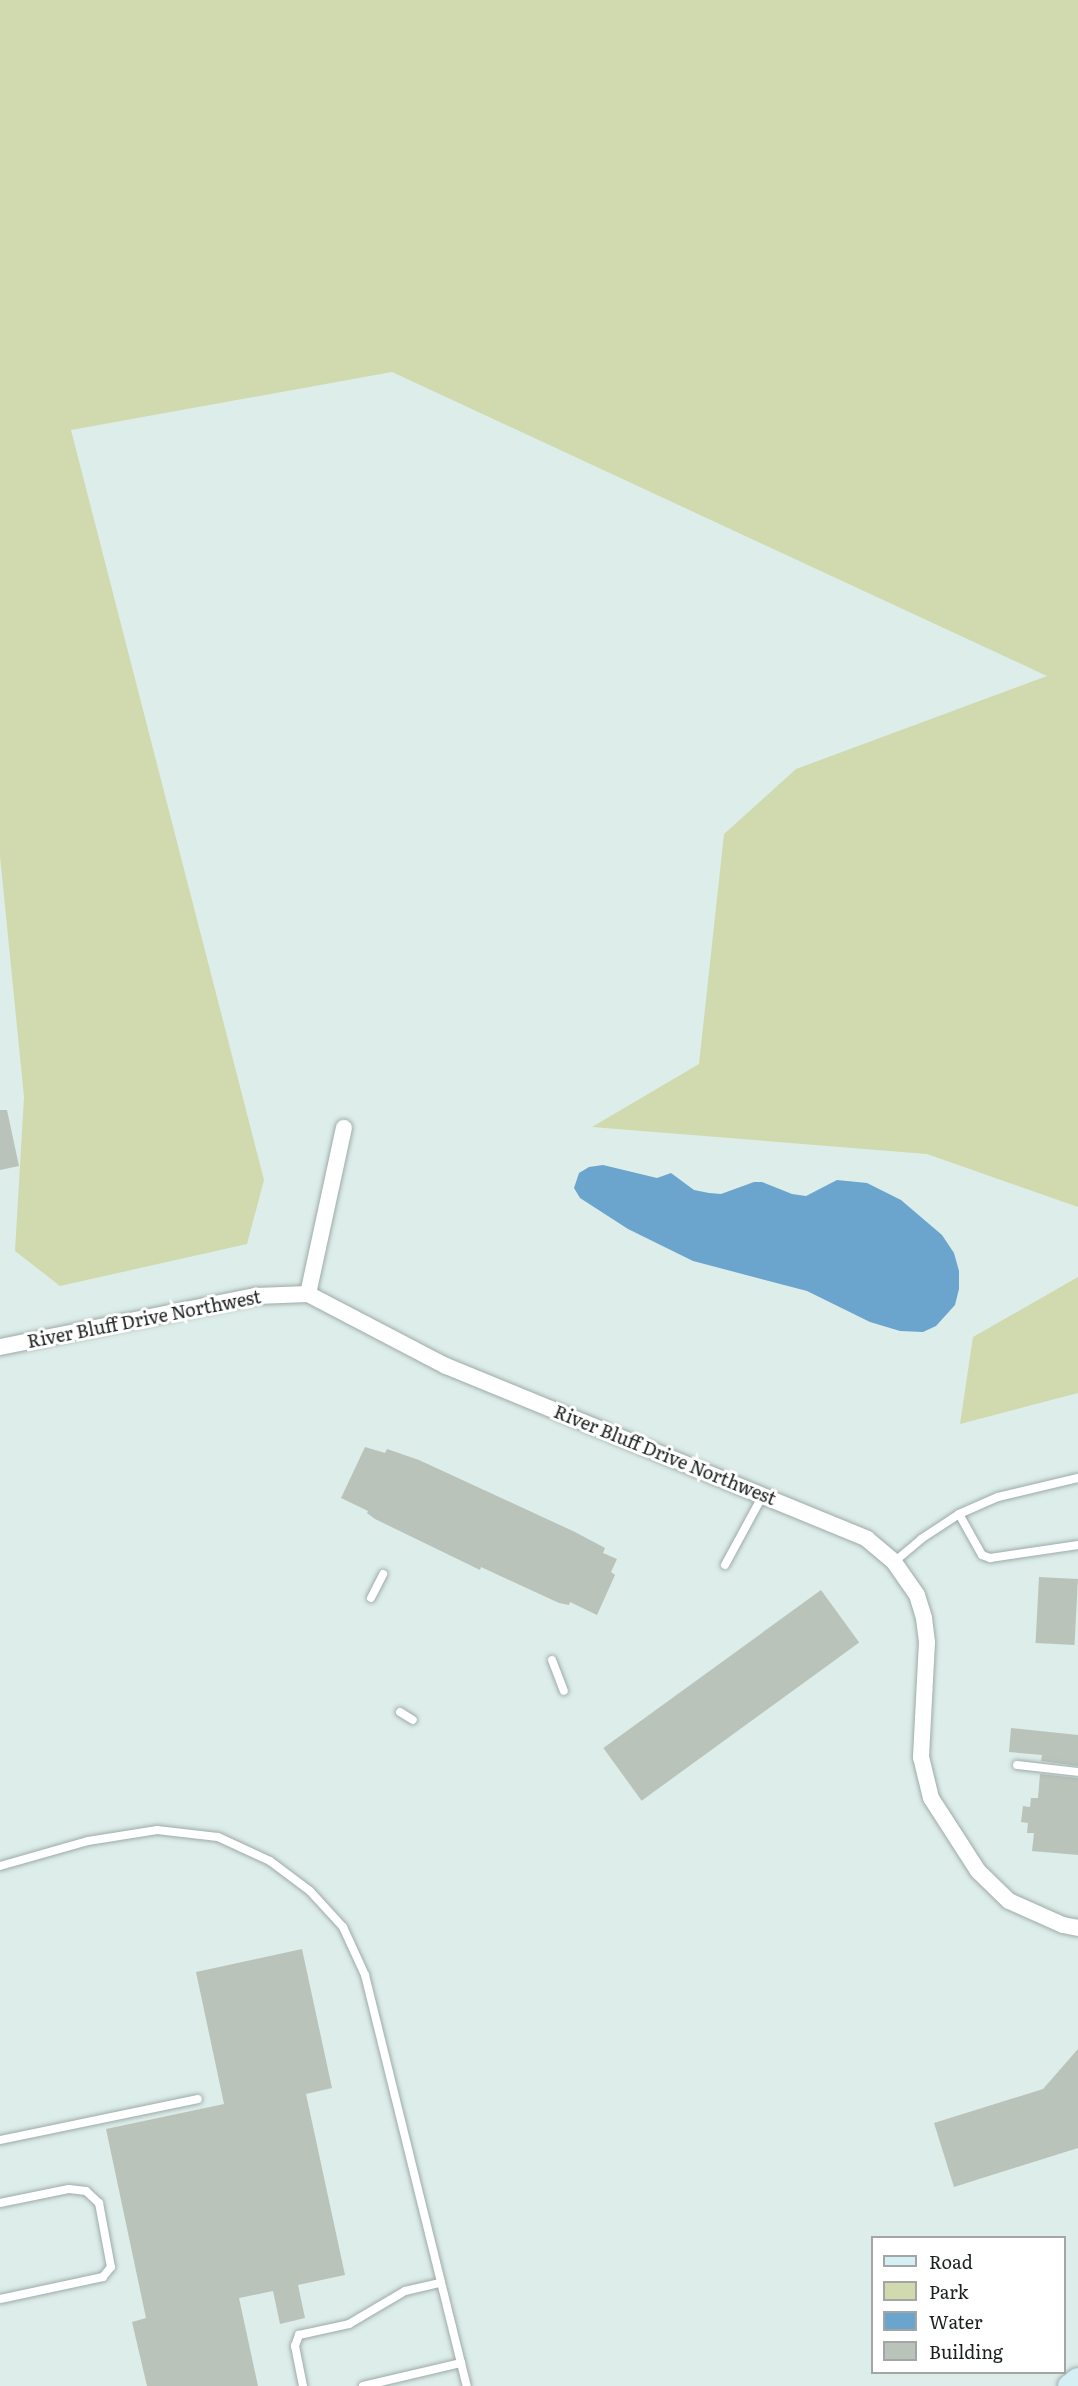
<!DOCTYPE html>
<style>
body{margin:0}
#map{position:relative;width:1078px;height:2386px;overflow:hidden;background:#ddede9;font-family:Literata,serif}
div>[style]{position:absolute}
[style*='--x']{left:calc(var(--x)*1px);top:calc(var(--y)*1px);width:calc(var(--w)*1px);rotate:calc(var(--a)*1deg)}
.green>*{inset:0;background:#d0daae}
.water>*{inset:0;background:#6ba5ce}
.building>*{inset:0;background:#b9c3ba;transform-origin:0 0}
.roads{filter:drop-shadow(0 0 2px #9daba8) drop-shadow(0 0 2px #9daba8)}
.lane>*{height:8px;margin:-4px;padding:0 4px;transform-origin:4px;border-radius:4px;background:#fff}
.street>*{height:16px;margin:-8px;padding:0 8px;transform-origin:8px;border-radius:8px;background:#fff}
.secondary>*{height:22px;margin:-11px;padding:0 11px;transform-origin:11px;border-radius:11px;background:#d4f0f5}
span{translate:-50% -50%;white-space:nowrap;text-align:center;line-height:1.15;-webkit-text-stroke:6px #fff;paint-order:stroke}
.street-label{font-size:18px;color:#1b201f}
.legend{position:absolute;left:871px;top:2236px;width:195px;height:138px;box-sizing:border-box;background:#fff;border:2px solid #a4a6a5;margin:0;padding:8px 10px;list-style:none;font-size:18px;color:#1b201f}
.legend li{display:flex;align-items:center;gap:12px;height:30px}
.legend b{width:30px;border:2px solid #a4a6a5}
</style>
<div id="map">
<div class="green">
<i style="clip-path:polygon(0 0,1078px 0,1078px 1207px,927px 1154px,592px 1127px,699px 1064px,724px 834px,796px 769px,1047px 676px,392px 372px,71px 430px,264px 1180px,247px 1244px,60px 1286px,15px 1251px,24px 1097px,0 856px)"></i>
<i style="clip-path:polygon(1078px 1277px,1078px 1393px,960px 1424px,973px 1337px)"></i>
</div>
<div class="water">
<i style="clip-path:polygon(603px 1165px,657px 1178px,671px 1173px,694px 1190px,709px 1193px,721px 1194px,754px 1182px,762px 1182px,792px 1194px,806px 1196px,837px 1180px,867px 1183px,901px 1200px,942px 1235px,954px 1253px,959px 1271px,959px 1289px,955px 1305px,936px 1326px,923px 1332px,900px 1331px,870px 1322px,807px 1291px,693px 1261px,628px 1229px,580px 1198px,574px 1188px,579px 1173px,589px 1167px)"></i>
</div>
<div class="building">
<i style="clip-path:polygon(0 1110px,7px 1110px,19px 1166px,0 1170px)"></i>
<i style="clip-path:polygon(365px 1447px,385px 1453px,387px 1449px,419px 1460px,575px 1532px,605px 1548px,603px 1553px,617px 1559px,611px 1572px,615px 1575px,597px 1615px,570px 1602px,569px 1605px,559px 1603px,481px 1567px,480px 1570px,375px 1519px,367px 1513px,368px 1511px,341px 1498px)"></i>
<i style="left:1039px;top:1577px;width:39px;height:66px;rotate:3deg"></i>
<i style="left:821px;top:1590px;width:65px;height:269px;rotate:54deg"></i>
<i style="clip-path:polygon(1011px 1728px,1078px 1735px,1078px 1766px,1041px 1761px,1042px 1755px,1009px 1752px)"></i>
<i style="clip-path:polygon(1040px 1774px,1078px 1778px,1078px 1855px,1032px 1851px,1034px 1833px,1027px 1833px,1028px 1823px,1021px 1822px,1023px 1806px,1030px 1807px,1031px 1798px,1038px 1798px)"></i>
<i style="clip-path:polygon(302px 1949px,332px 2088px,306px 2094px,345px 2275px,298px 2285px,305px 2318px,280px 2324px,273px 2291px,239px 2298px,258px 2386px,147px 2386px,132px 2322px,146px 2318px,106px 2129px,224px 2104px,196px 1972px)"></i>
<i style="clip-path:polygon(1078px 2049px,1078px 2148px,954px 2187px,934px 2123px,1043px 2089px)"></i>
</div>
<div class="roads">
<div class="lane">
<i style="--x:959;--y:1514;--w:47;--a:60.7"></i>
<i style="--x:982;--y:1555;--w:9;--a:21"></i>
<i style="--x:990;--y:1558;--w:89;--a:-8.4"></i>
<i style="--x:894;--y:1562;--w:35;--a:-40"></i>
<i style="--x:921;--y:1539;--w:45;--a:-33.3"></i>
<i style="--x:959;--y:1514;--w:43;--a:-23.6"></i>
<i style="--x:998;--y:1497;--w:82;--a:-13.4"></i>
<i style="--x:725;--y:1565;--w:80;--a:-61.5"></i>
<i style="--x:371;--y:1598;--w:27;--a:-63"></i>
<i style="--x:552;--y:1660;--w:33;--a:69"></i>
<i style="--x:400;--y:1712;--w:15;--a:32"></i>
<i style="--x:1017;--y:1765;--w:61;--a:6.5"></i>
<i style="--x:0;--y:1866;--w:91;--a:-15.9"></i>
<i style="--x:88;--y:1841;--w:70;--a:-9.1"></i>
<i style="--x:157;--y:1830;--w:61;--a:6.5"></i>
<i style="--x:218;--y:1837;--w:57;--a:24.8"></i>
<i style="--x:270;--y:1861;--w:50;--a:36.9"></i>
<i style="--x:310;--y:1891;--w:49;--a:47.5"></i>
<i style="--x:343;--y:1927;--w:53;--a:65.4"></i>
<i style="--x:365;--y:1975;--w:423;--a:76.1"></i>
<i style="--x:0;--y:2140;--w:202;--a:-11.7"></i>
<i style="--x:0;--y:2203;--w:70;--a:-11.5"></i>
<i style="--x:69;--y:2189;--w:17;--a:7"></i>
<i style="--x:86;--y:2191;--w:18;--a:43"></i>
<i style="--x:99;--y:2203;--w:65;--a:79.4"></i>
<i style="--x:111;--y:2267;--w:13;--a:129"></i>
<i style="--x:103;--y:2277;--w:105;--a:167.9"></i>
<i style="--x:303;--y:2386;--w:41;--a:-101.3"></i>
<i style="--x:295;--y:2346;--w:12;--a:-70"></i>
<i style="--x:299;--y:2335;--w:51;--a:-12.4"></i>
<i style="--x:349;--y:2324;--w:65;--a:-30.5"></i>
<i style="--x:405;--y:2291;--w:37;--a:-13"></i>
<i style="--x:363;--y:2386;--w:101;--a:-13.2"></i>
</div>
<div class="street">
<i style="--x:308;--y:1294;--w:170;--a:-77.8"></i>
<i style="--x:0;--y:1347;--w:261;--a:-11.3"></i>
<i style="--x:256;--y:1296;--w:52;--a:-2.2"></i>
<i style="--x:308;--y:1294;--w:156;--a:27.6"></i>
<i style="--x:446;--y:1366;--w:455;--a:22.3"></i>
<i style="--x:867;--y:1539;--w:35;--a:40"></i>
<i style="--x:894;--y:1562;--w:40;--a:55.1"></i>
<i style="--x:917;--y:1595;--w:24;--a:73"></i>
<i style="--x:924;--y:1618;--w:24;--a:83"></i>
<i style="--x:927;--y:1642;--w:115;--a:93"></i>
<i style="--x:921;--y:1757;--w:42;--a:76.3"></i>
<i style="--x:931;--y:1798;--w:87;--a:57.2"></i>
<i style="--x:978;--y:1871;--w:43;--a:44.1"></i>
<i style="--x:1009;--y:1901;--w:59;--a:24"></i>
<i style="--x:1063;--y:1925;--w:15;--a:11"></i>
</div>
<div class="secondary">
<i style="--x:1069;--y:2386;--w:11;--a:-38"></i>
</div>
</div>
<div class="street-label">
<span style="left:144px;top:1319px;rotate:-11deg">River Bluff Drive Northwest</span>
<span style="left:665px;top:1455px;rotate:22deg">River Bluff Drive Northwest</span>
</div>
<ul class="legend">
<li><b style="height:8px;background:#d4f0f5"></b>Road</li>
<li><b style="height:16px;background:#d0daae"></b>Park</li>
<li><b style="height:16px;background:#6ba5ce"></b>Water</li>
<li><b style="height:16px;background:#b9c3ba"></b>Building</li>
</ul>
</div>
